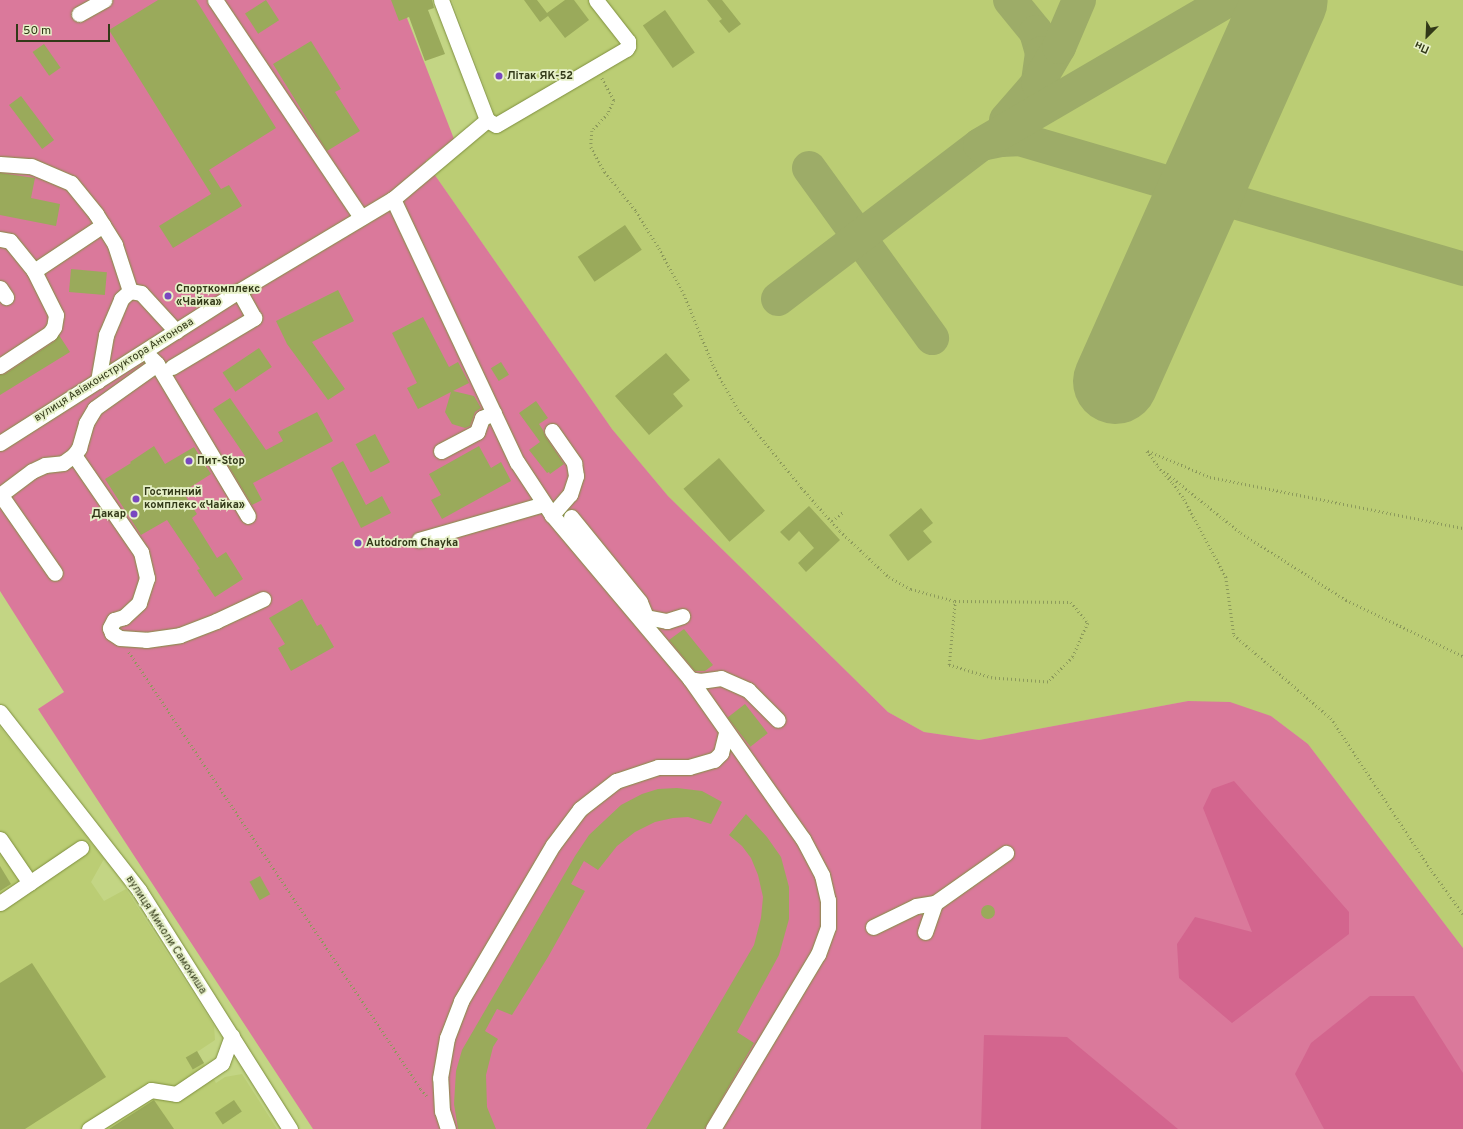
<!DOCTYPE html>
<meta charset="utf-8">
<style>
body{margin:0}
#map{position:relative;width:1463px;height:1129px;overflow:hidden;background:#c3d584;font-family:Overpass,sans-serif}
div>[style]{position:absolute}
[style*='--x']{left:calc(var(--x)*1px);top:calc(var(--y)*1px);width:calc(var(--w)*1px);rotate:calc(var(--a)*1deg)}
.built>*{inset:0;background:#bbcd74}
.green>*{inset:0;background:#da799b}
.forest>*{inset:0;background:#d3658e}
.taxiway>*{height:34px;margin:-17px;padding:0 17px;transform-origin:17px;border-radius:17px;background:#9dac68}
.runway>*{height:85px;margin:-42.5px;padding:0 42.5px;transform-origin:42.5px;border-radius:42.5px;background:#9dac68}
.building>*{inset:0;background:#9aaa5b;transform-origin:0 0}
.round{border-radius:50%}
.path>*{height:2.5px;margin-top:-1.25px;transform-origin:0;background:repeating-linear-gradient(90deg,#8c9a5b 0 1px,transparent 0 4px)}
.roads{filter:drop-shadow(0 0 1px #7f8f3f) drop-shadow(0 0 1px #7f8f3f)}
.minor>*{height:15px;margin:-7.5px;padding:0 7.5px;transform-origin:7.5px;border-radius:7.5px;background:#fff}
.dots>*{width:11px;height:11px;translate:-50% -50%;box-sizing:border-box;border:2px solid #e7f1c9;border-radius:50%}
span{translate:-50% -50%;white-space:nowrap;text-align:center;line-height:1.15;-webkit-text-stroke:3.5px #e7f1c9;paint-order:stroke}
.poi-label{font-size:11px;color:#323918;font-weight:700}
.left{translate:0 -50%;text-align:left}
.right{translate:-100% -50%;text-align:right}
.street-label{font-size:11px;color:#323918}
.north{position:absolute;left:1407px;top:16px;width:40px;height:40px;-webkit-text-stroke:3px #e7f1c9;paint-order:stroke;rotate:204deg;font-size:11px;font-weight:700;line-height:16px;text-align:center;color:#323918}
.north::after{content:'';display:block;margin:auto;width:14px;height:18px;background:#323918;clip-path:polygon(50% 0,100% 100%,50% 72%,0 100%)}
.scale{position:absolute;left:16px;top:24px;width:94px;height:18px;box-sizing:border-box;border:2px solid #323918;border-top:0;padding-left:5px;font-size:12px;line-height:14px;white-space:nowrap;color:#323918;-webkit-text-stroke:3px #e7f1c9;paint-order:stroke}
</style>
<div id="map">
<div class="built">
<i style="clip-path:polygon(452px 0,1463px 0,1463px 948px,1308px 744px,1271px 716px,1188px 701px,979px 740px,924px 732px,888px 712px,668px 496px,612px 429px,430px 168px,426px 162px,493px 109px)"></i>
<i style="clip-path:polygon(0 727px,104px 859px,91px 882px,104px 901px,126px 889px,214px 1026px,215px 1040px,197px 1052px,216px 1083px,225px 1077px,242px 1074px,277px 1129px,0 1129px)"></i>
</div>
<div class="green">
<i style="clip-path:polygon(0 0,400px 0,454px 139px,426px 161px,430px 168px,612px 429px,668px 496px,888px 712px,924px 732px,979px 740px,1188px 701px,1230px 702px,1271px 716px,1308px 744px,1463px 948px,1463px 1129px,313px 1129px,38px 709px,64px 692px,0 591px)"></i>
</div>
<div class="forest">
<i style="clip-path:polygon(1234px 781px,1349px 912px,1349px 934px,1232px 1023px,1179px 978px,1177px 944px,1195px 917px,1252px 932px,1203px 808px,1212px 789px)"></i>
<i style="clip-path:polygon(1370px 996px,1414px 996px,1463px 1073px,1463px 1129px,1324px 1129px,1295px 1074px,1311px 1043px)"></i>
<i style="clip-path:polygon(984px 1035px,1067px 1037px,1178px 1129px,981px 1129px)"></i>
</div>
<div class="taxiway">
<i style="--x:1010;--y:0;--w:41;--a:50.9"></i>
<i style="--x:1036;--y:32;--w:22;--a:74"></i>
<i style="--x:1042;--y:53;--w:28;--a:98"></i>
<i style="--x:1006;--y:120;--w:49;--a:-49.1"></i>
<i style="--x:1038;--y:83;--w:42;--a:-59.7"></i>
<i style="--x:1059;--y:47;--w:51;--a:-66.9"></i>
<i style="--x:986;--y:143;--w:15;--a:-11"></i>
<i style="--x:1001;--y:140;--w:18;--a:-3"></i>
<i style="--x:1019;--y:139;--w:463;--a:16.3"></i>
<i style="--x:809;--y:168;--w:210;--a:54.1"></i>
<i style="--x:778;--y:299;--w:254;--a:-37.3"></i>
<i style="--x:980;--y:145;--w:287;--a:-30.3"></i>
</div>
<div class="runway">
<i style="--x:1115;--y:381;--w:417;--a:-66"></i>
</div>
<div class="building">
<i style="clip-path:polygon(158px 0,196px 0,276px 128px,209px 170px,221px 189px,229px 185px,242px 206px,173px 248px,159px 226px,211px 194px,109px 30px)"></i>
<i style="left:266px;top:0;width:24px;height:25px;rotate:57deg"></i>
<i style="clip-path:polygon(391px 0,432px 0,434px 8px,428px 10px,445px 54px,425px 61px,409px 17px,399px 21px)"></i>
<i style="clip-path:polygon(524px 0,537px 0,547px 13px,565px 0,574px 0,589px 20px,565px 38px,548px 16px,540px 22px)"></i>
<i style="clip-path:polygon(707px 0,722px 0,741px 24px,729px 33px,719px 21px,722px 19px)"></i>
<i style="left:665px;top:10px;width:52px;height:27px;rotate:55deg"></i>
<i style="clip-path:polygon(311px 41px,341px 89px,335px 92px,360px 131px,327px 151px,273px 64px)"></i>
<i style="left:44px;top:44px;width:29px;height:14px;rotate:55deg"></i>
<i style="left:21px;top:96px;width:55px;height:15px;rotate:53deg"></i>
<i style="clip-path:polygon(0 173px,35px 178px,31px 198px,60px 204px,56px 226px,0 215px)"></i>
<i style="left:625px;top:225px;width:30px;height:57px;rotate:56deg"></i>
<i style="left:71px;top:269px;width:36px;height:23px;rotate:5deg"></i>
<i style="clip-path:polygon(338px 290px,354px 321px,312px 342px,345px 389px,328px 400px,287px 344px,276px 321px)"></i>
<i style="clip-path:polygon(423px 317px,449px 367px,458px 362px,469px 383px,453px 391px,474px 396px,481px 408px,475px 412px,470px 426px,465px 428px,452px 424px,445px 412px,451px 392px,418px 409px,407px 388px,417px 383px,392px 333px)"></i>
<i style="clip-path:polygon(59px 335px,70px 352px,0 395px,0 375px,5px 374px,55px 341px)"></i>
<i style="left:259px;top:348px;width:23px;height:44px;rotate:56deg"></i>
<i style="clip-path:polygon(666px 353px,690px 380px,673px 394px,683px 406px,649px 435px,615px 396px)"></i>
<i style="left:501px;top:362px;width:15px;height:12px;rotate:58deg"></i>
<i style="clip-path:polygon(230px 398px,266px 450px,283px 441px,278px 432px,317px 412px,333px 441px,253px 483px,262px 500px,252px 505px,228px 465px,245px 456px,213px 409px)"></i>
<i style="clip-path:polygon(536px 401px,548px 418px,539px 424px,543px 430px,545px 436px,564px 464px,550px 474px,549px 472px,547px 473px,529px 450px,540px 442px,519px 413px)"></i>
<i style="left:375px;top:434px;width:32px;height:22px;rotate:62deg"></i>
<i style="clip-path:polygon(154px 446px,165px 464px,194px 447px,211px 474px,183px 492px,197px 514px,192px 518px,217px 558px,226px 552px,243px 579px,215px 597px,197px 570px,200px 569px,167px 520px,141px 535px,105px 479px,131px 463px,130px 462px)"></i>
<i style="clip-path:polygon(479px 446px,491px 468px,501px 462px,511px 481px,442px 519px,431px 500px,441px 495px,429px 474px)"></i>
<i style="left:719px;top:458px;width:70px;height:47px;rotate:49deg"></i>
<i style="clip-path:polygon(343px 461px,366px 505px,382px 496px,391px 513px,361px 528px,331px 468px)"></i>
<i style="clip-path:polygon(809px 506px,840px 540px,806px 572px,798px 563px,814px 548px,799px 531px,789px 541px,780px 532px)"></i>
<i style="clip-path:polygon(921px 508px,933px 523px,923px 531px,932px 542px,908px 561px,889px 535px)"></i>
<i style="clip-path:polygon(302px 599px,317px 626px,321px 624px,334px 647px,291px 671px,278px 648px,285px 644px,269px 618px)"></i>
<i style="clip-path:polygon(684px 629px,713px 665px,705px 671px,695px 671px,669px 640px)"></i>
<i style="left:745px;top:704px;width:37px;height:22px;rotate:52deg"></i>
<i style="clip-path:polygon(677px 788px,702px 791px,722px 802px,711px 824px,688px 817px,673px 818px,655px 822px,635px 832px,617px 846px,598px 870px,584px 861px,571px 884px,585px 891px,548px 957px,512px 1015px,497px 1009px,485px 1031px,498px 1039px,493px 1047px,486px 1075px,487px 1107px,496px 1129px,458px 1129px,454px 1104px,456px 1071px,462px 1050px,575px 856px,589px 835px,621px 805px,642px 794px,658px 789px)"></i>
<i style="clip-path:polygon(746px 814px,767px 837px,781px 857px,789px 887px,789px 919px,779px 955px,737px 1032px,754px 1043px,704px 1129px,646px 1129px,754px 945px,761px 918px,763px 897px,758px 875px,751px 858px,742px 846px,729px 835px)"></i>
<i style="clip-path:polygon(0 866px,11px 884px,0 891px)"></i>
<i style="left:260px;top:876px;width:21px;height:12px;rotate:61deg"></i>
<i class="round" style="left:981px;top:905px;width:14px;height:14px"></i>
<i style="clip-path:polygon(32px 963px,106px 1077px,25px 1129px,0 1129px,0 983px)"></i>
<i style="left:197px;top:1051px;width:14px;height:13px;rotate:60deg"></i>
<i style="clip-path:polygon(154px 1100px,174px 1129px,109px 1129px)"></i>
<i style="left:234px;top:1100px;width:14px;height:23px;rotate:56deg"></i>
</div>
<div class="path">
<i style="--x:602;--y:78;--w:25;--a:61"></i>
<i style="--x:614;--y:100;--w:15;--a:113"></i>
<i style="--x:608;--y:114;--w:23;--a:133"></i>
<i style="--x:592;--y:131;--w:16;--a:94"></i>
<i style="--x:591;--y:147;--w:29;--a:61"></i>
<i style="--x:605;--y:172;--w:50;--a:51.5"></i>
<i style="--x:636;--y:211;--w:44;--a:58.1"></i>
<i style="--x:659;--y:248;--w:52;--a:61.5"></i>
<i style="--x:684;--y:294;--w:79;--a:67.7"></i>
<i style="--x:714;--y:367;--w:48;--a:60.3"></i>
<i style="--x:738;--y:409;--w:102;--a:51"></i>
<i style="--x:802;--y:488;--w:57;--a:48.5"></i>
<i style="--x:840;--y:531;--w:67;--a:43.2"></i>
<i style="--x:889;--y:577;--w:25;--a:29"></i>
<i style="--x:911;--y:589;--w:46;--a:15.3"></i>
<i style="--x:955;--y:601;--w:116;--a:0.5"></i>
<i style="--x:1071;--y:602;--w:27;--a:51"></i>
<i style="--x:1088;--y:623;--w:37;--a:114"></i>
<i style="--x:1073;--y:657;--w:35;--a:135"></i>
<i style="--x:1048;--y:682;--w:56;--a:-175.9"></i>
<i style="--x:992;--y:678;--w:45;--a:-163.2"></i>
<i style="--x:949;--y:665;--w:64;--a:-84.6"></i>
<i style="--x:1147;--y:451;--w:20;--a:53"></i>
<i style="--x:1148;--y:451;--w:67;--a:22.8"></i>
<i style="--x:1210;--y:477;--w:258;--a:11.4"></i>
<i style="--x:1158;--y:466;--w:23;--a:49"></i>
<i style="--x:1173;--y:483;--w:19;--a:55"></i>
<i style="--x:1184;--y:499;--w:89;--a:61.7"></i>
<i style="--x:1226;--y:577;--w:59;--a:82.1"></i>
<i style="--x:1234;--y:635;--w:128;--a:40.6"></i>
<i style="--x:1331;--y:718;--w:183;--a:56.6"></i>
<i style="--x:1432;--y:871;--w:53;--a:54.2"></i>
<i style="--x:1164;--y:471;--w:99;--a:38.8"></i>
<i style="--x:1241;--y:533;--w:125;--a:32.5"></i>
<i style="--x:1346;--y:600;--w:130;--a:25.6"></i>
<i style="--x:832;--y:521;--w:14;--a:-39"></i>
<i style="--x:129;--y:652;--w:526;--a:56.25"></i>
<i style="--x:421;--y:1089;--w:9;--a:49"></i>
</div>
<div class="roads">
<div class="minor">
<i style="--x:215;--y:0;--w:262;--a:56.1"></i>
<i style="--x:441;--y:0;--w:129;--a:69"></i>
<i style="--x:487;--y:120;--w:10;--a:29"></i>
<i style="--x:496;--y:125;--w:151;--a:-30.3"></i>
<i style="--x:626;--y:49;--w:4;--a:-56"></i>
<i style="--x:628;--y:46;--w:5;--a:-90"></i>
<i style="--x:628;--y:41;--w:52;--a:-128"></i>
<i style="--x:79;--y:14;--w:29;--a:-29"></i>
<i style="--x:0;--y:164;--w:31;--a:4"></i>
<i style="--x:31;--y:166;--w:43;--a:23"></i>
<i style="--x:71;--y:183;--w:40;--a:51"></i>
<i style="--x:96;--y:214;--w:36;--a:58"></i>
<i style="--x:115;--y:245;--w:48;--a:71.9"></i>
<i style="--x:393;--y:199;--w:291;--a:64.8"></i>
<i style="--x:517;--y:462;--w:64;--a:56.6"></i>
<i style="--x:552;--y:515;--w:214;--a:49.9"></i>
<i style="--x:690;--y:679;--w:196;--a:54.8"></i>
<i style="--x:803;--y:839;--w:41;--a:62.2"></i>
<i style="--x:822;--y:875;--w:26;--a:77"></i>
<i style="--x:828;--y:900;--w:27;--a:90"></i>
<i style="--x:828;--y:927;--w:29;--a:110"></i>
<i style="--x:818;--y:954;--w:204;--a:121"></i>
<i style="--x:0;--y:239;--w:10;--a:11"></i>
<i style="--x:10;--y:241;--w:38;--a:51"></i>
<i style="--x:34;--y:271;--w:49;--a:63.4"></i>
<i style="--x:56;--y:315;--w:12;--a:99"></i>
<i style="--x:54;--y:327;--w:7;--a:124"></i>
<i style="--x:50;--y:333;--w:60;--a:146.6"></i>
<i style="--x:34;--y:271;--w:83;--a:-33.7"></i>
<i style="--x:0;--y:288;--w:11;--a:56"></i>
<i style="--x:151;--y:358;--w:8;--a:45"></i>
<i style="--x:157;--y:364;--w:177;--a:59.1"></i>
<i style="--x:172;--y:367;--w:96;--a:-30.9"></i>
<i style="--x:254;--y:318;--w:31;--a:-119"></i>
<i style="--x:98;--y:381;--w:47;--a:-80.1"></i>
<i style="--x:106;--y:335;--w:39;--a:-67"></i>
<i style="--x:121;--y:299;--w:12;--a:-42"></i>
<i style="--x:130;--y:291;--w:11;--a:10"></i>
<i style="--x:141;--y:293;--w:52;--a:47.4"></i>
<i style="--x:552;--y:431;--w:39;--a:55"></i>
<i style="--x:574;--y:463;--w:13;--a:81"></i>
<i style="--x:576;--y:476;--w:19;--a:108"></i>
<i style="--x:570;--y:494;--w:28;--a:131"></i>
<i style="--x:0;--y:443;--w:283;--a:-32.5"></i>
<i style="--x:239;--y:291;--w:179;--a:-30.9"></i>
<i style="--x:393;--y:199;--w:123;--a:-40"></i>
<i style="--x:441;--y:451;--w:41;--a:-27.8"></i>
<i style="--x:477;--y:432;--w:15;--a:-70"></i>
<i style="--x:482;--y:418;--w:13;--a:-23"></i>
<i style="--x:74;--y:455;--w:118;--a:55.4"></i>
<i style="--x:141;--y:552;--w:27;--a:77"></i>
<i style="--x:147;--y:578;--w:26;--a:108"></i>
<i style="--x:139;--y:603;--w:21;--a:137"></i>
<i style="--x:124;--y:617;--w:10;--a:163"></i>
<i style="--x:114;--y:620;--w:9;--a:117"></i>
<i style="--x:110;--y:628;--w:5;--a:68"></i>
<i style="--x:112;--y:633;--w:9;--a:32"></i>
<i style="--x:120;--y:638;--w:26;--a:4"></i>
<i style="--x:146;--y:640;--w:34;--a:-8"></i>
<i style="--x:180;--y:635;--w:39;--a:-21"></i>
<i style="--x:216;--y:621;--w:52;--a:-25.1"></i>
<i style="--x:0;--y:494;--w:96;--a:55.2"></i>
<i style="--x:0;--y:495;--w:40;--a:-37"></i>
<i style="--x:32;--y:471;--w:14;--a:-25"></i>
<i style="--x:45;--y:465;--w:18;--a:-6"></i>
<i style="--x:63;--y:463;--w:14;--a:-36"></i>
<i style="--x:74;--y:455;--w:9;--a:-54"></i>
<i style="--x:79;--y:448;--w:26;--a:-74"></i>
<i style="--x:86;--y:423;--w:17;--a:-59"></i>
<i style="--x:95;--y:408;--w:76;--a:-35.4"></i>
<i style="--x:571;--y:517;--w:109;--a:50.9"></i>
<i style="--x:640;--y:602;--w:16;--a:68"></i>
<i style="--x:646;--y:617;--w:5;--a:127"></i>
<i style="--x:419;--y:540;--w:130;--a:-16.1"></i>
<i style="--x:646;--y:617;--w:21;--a:11"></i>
<i style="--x:667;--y:621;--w:16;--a:-18"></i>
<i style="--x:690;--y:679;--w:10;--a:11"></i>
<i style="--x:700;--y:681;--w:21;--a:-8"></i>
<i style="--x:721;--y:678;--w:30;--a:24"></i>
<i style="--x:748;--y:690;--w:42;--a:45"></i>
<i style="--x:0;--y:712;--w:226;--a:52"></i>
<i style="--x:139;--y:890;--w:283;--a:57.7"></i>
<i style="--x:0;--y:839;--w:53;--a:55.7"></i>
<i style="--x:0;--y:903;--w:98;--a:-34.2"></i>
<i style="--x:873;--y:927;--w:48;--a:-26"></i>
<i style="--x:916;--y:906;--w:19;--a:-9"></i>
<i style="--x:925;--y:932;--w:31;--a:-71"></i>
<i style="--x:935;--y:903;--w:87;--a:-35.2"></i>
<i style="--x:89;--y:1129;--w:73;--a:-32.2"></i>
<i style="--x:151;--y:1090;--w:25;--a:9"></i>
<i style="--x:176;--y:1094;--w:55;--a:-34"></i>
<i style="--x:222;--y:1063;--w:29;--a:-70"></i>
<i style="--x:448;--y:1129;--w:19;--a:-108"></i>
<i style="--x:442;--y:1111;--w:33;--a:-93"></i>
<i style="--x:440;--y:1078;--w:41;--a:-80.1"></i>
<i style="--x:447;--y:1038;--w:40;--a:-69"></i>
<i style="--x:461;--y:1001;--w:181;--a:-59.5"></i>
<i style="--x:553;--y:845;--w:45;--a:-53.1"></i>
<i style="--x:580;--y:809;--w:46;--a:-37.9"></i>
<i style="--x:616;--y:781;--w:44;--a:-18.4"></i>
<i style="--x:658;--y:767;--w:31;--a:0"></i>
<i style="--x:689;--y:767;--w:26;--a:-16"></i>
<i style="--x:714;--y:760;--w:10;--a:-45"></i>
<i style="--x:721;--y:753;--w:21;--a:-76"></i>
</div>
</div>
<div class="dots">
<i style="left:499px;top:76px;background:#7948c0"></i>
<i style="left:168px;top:296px;background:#7948c0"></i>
<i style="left:189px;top:461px;background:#7948c0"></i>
<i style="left:136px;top:499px;background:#7948c0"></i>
<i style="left:134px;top:514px;background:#7948c0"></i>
<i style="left:358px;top:543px;background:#7948c0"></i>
</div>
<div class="poi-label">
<span class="left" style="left:507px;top:76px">Літак ЯК-52</span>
<span class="left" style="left:176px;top:296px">Спорткомплекс<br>«Чайка»</span>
<span class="left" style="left:197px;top:461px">Пит-Stop</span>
<span class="left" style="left:144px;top:499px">Гостинний<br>комплекс «Чайка»</span>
<span class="right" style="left:126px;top:514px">Дакар</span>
<span class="left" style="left:366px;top:543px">Autodrom Chayka</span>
</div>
<div class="street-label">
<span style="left:114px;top:370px;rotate:-32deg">вулиця Авіаконструктора Антонова</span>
<span style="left:166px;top:935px;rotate:57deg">вулиця Миколи Самокиша</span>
</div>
<div class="north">Пн</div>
<div class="scale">50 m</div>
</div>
